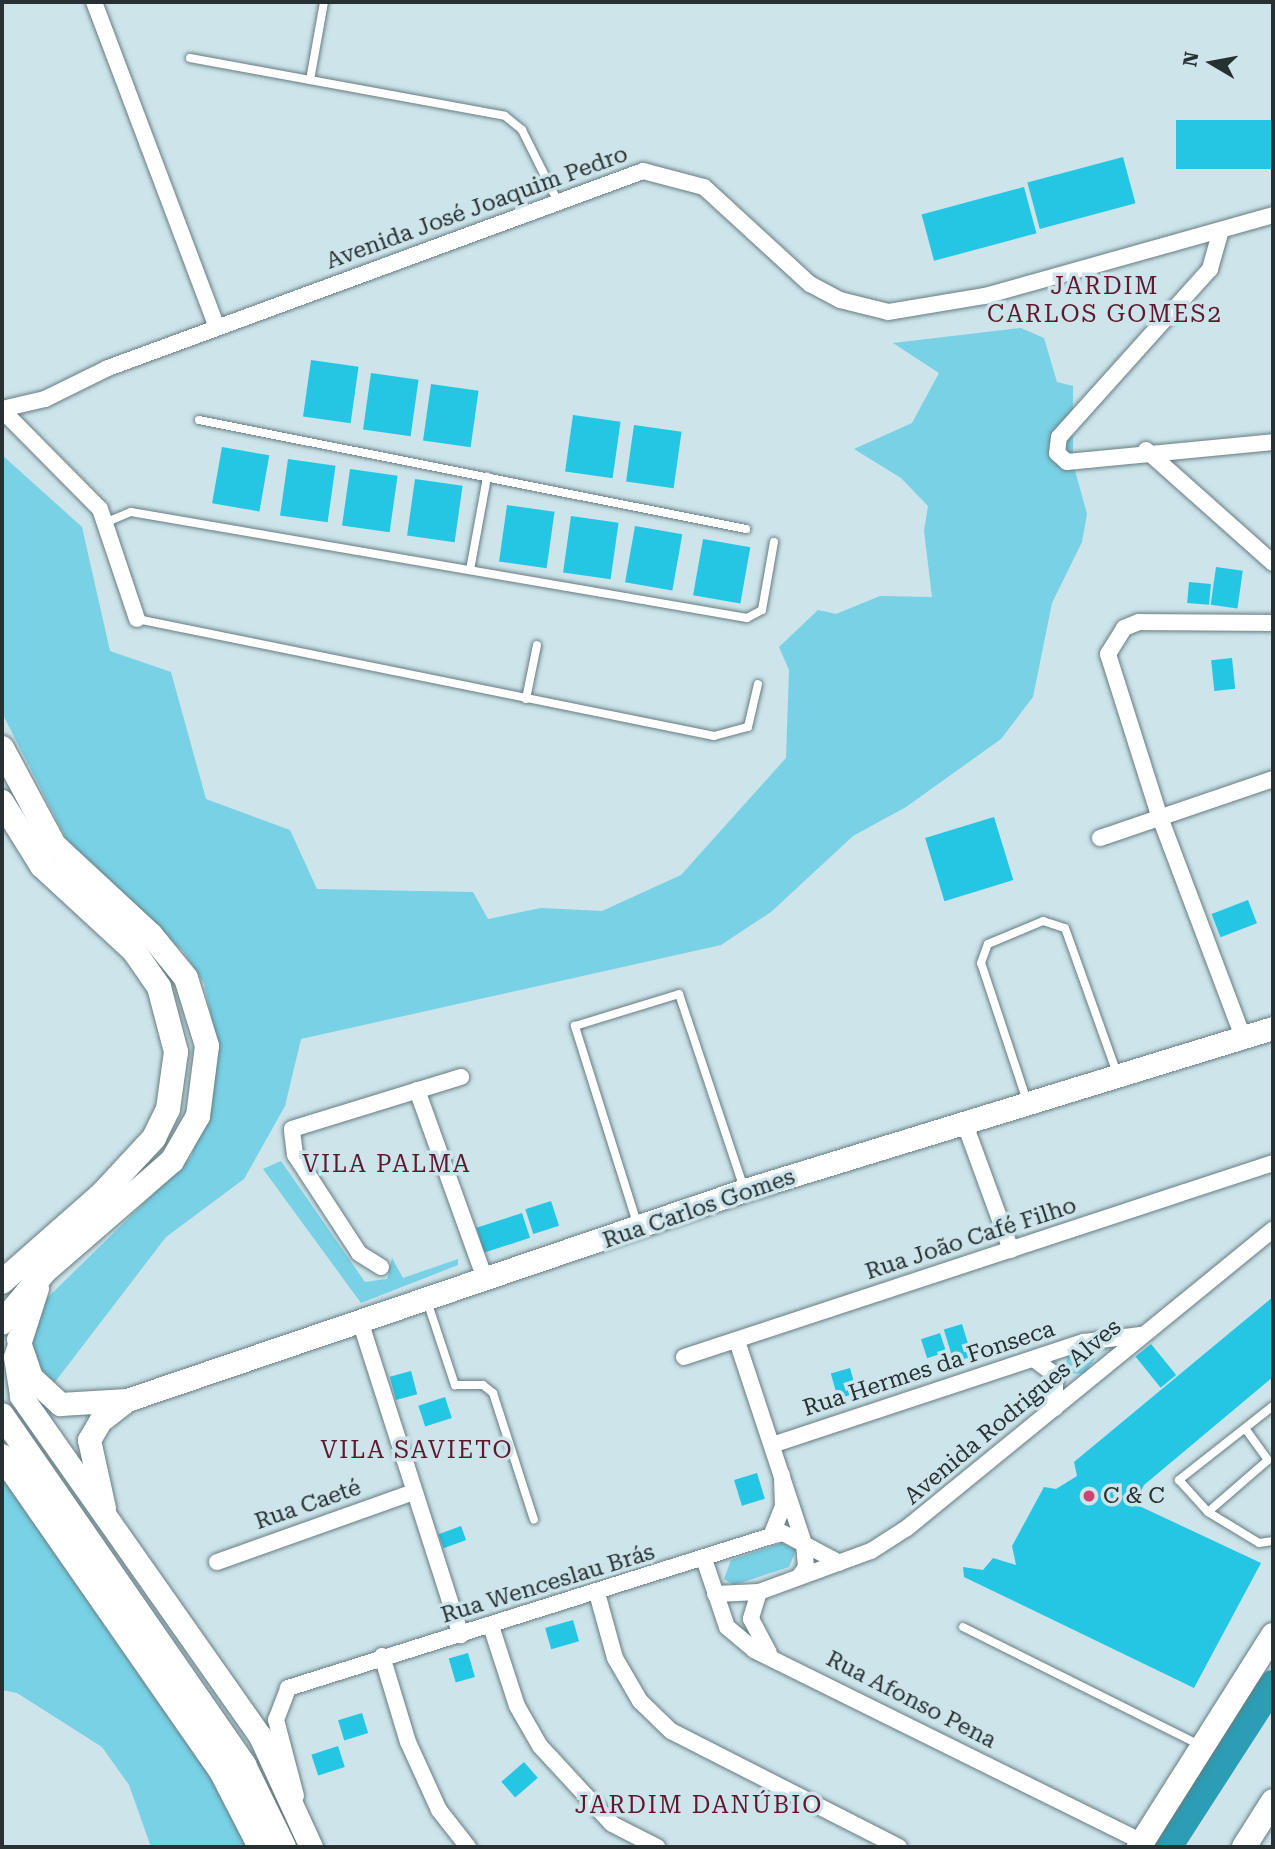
<!DOCTYPE html>
<meta charset="utf-8">
<style>
body{margin:0}
#map{position:relative;width:1275px;height:1849px;overflow:hidden;background:#cce4ea;font-family:"Roboto Serif",serif}
div>[style]{position:absolute}
[style*='--x']{left:calc(var(--x)*1px);top:calc(var(--y)*1px);width:calc(var(--w)*1px);rotate:calc(var(--a)*1deg)}
.green>*{inset:0;background:#78d1e5}
.river>*{height:28px;margin:-14px;padding:0 14px;transform-origin:14px;border-radius:14px;background:#2b9db4}
.building>*{inset:0;background:#24c6e4;transform-origin:0 0}
.roads{filter:drop-shadow(0 0 2px #677c81) drop-shadow(0 0 2px #677c81)}
.lane>*{height:8px;margin:-4px;padding:0 4px;transform-origin:4px;border-radius:4px;background:#fff}
.street>*{height:16px;margin:-8px;padding:0 8px;transform-origin:8px;border-radius:8px;background:#fff}
.secondary>*{height:23px;margin:-11.5px;padding:0 11.5px;transform-origin:11.5px;border-radius:11.5px;background:#fff}
.primary>*{height:24px;margin:-12px;padding:0 12px;transform-origin:12px;border-radius:12px;background:#fff}
.dots>*{width:19px;height:19px;translate:-50% -50%;box-sizing:border-box;border:4px solid #cce4ea;border-radius:50%}
span{translate:-50% -50%;white-space:nowrap;text-align:center;line-height:1.15;-webkit-text-stroke:7px #cce4ea;paint-order:stroke}
.street-label{font-size:23px;color:#273032}
.poi-label{font-size:23px;color:#273032}
.left{translate:0 -50%;text-align:left}
.neighbourhood-label{font-size:24px;color:#5d192f;letter-spacing:2px}
.frame{position:absolute;inset:0;border:4px solid #273032;pointer-events:none}
.north{position:absolute;left:1177px;top:28px;width:70px;height:70px;-webkit-text-stroke:5px #cce4ea;paint-order:stroke;rotate:280deg;font-size:19px;font-weight:700;line-height:28px;text-align:center;color:#273032}
.north::after{content:'';display:block;margin:auto;width:24px;height:32px;background:#273032;clip-path:polygon(50% 0,100% 100%,50% 72%,0 100%)}
</style>
<div id="map">
<div class="green">
<i style="clip-path:polygon(1021px 328px,1044px 338px,1057px 382px,1073px 386px,1073px 463px,1087px 514px,1082px 542px,1052px 603px,1033px 697px,1001px 739px,906px 807px,853px 836px,771px 912px,721px 945px,301px 1039px,285px 1106px,244px 1179px,166px 1237px,55px 1382px,43px 1374px,29px 1346px,32px 1313px,191px 1157px,215px 1079px,215px 1034px,204px 983px,183px 951px,93px 873px,66px 838px,2px 713px,2px 455px,82px 527px,110px 651px,171px 672px,206px 799px,290px 830px,317px 889px,473px 892px,488px 919px,541px 908px,602px 911px,681px 875px,786px 758px,789px 670px,779px 647px,818px 610px,836px 614px,880px 596px,932px 597px,924px 531px,928px 506px,901px 478px,854px 449px,912px 423px,939px 373px,893px 343px)"></i>
<i style="clip-path:polygon(281px 1161px,365px 1282px,387px 1279px,392px 1258px,403px 1278px,458px 1259px,458px 1265px,361px 1303px,263px 1169px)"></i>
<i style="clip-path:polygon(1068px 1353px,1095px 1358px,1085px 1374px,1064px 1373px)"></i>
<i style="clip-path:polygon(2px 1473px,267px 1847px,151px 1847px,129px 1785px,102px 1747px,17px 1693px,2px 1690px)"></i>
<i style="clip-path:polygon(782px 1543px,796px 1550px,789px 1567px,734px 1585px,724px 1579px,731px 1560px)"></i>
</div>
<div class="river">
<i style="--x:1168;--y:1847;--w:194;--a:-57.2"></i>
</div>
<div class="building">
<i style="left:1273px;top:120px;width:49px;height:97px;rotate:90deg"></i>
<i style="left:1123px;top:157px;width:48px;height:99px;rotate:75deg"></i>
<i style="left:1024px;top:187px;width:48px;height:106px;rotate:75deg"></i>
<i style="left:311px;top:360px;width:48px;height:57px;rotate:8deg"></i>
<i style="left:371px;top:373px;width:48px;height:57px;rotate:8deg"></i>
<i style="left:431px;top:384px;width:48px;height:57px;rotate:8deg"></i>
<i style="left:573px;top:415px;width:48px;height:57px;rotate:8deg"></i>
<i style="left:634px;top:425px;width:48px;height:57px;rotate:8deg"></i>
<i style="left:222px;top:447px;width:48px;height:57px;rotate:10deg"></i>
<i style="left:288px;top:459px;width:48px;height:57px;rotate:8deg"></i>
<i style="left:350px;top:469px;width:48px;height:57px;rotate:8deg"></i>
<i style="left:415px;top:479px;width:48px;height:57px;rotate:8deg"></i>
<i style="left:507px;top:505px;width:48px;height:57px;rotate:8deg"></i>
<i style="left:571px;top:516px;width:48px;height:57px;rotate:8deg"></i>
<i style="left:635px;top:526px;width:48px;height:57px;rotate:10deg"></i>
<i style="left:703px;top:539px;width:48px;height:57px;rotate:10deg"></i>
<i style="left:1216px;top:567px;width:27px;height:38px;rotate:8deg"></i>
<i style="left:1189px;top:582px;width:22px;height:21px;rotate:5deg"></i>
<i style="left:1232px;top:658px;width:31px;height:21px;rotate:84deg"></i>
<i style="left:994px;top:817px;width:66px;height:72px;rotate:73deg"></i>
<i style="left:1248px;top:900px;width:25px;height:39px;rotate:69deg"></i>
<i style="left:551px;top:1201px;width:26px;height:27px;rotate:72deg"></i>
<i style="left:522px;top:1213px;width:26px;height:48px;rotate:72deg"></i>
<i style="clip-path:polygon(1273px 1297px,1273px 1377px,1144px 1485px,1135px 1504px,1261px 1563px,1194px 1688px,964px 1577px,963px 1567px,983px 1570px,993px 1558px,1016px 1565px,1012px 1546px,1044px 1487px,1056px 1489px,1077px 1476px,1074px 1462px)"></i>
<i style="left:962px;top:1324px;width:34px;height:19px;rotate:73deg"></i>
<i style="left:940px;top:1333px;width:20px;height:20px;rotate:72deg"></i>
<i style="left:1151px;top:1344px;width:40px;height:20px;rotate:51deg"></i>
<i style="left:850px;top:1368px;width:26px;height:20px;rotate:74deg"></i>
<i style="left:411px;top:1371px;width:24px;height:22px;rotate:75deg"></i>
<i style="left:445px;top:1397px;width:22px;height:28px;rotate:72deg"></i>
<i style="left:757px;top:1473px;width:27px;height:24px;rotate:73deg"></i>
<i style="left:461px;top:1526px;width:15px;height:24px;rotate:70deg"></i>
<i style="left:573px;top:1620px;width:22px;height:29px;rotate:74deg"></i>
<i style="left:468px;top:1653px;width:25px;height:20px;rotate:74deg"></i>
<i style="left:362px;top:1713px;width:21px;height:25px;rotate:73deg"></i>
<i style="left:338px;top:1746px;width:22px;height:28px;rotate:72deg"></i>
<i style="left:524px;top:1762px;width:21px;height:30px;rotate:49deg"></i>
</div>
<div class="roads">
<div class="lane">
<i style="--x:190;--y:58;--w:320;--a:10.4"></i>
<i style="--x:505;--y:116;--w:22;--a:39"></i>
<i style="--x:522;--y:130;--w:80;--a:63.4"></i>
<i style="--x:310;--y:80;--w:79;--a:-79.8"></i>
<i style="--x:199;--y:420;--w:558;--a:11.27"></i>
<i style="--x:107;--y:522;--w:26;--a:-23"></i>
<i style="--x:131;--y:512;--w:625;--a:9.76"></i>
<i style="--x:747;--y:618;--w:17;--a:-28"></i>
<i style="--x:762;--y:610;--w:69;--a:-80"></i>
<i style="--x:470;--y:570;--w:95;--a:-79.6"></i>
<i style="--x:137;--y:619;--w:589;--a:11.46"></i>
<i style="--x:714;--y:736;--w:35;--a:-15"></i>
<i style="--x:748;--y:727;--w:44;--a:-76.9"></i>
<i style="--x:526;--y:699;--w:55;--a:-78.5"></i>
<i style="--x:1027;--y:1101;--w:145;--a:-108.4"></i>
<i style="--x:981;--y:963;--w:20;--a:-70"></i>
<i style="--x:988;--y:944;--w:60;--a:-22.7"></i>
<i style="--x:1043;--y:921;--w:23;--a:18"></i>
<i style="--x:1065;--y:928;--w:154;--a:70.3"></i>
<i style="--x:637;--y:1223;--w:207;--a:-107.5"></i>
<i style="--x:575;--y:1026;--w:109;--a:-17.1"></i>
<i style="--x:679;--y:994;--w:205;--a:71.5"></i>
<i style="--x:427;--y:1301;--w:89;--a:71.6"></i>
<i style="--x:455;--y:1385;--w:28;--a:0"></i>
<i style="--x:483;--y:1385;--w:13;--a:39"></i>
<i style="--x:493;--y:1393;--w:133;--a:72.1"></i>
<i style="--x:1273;--y:1406;--w:120;--a:141.8"></i>
<i style="--x:1179;--y:1480;--w:43;--a:47.8"></i>
<i style="--x:1208;--y:1512;--w:60;--a:31.3"></i>
<i style="--x:1259;--y:1543;--w:14;--a:-8"></i>
<i style="--x:1208;--y:1512;--w:79;--a:-40.9"></i>
<i style="--x:1268;--y:1460;--w:39;--a:-126"></i>
<i style="--x:963;--y:1627;--w:265;--a:26.5"></i>
</div>
<div class="street">
<i style="--x:94;--y:2;--w:348;--a:69.3"></i>
<i style="--x:1221;--y:230;--w:41;--a:105.8"></i>
<i style="--x:1210;--y:269;--w:226;--a:131.9"></i>
<i style="--x:1059;--y:437;--w:16;--a:97"></i>
<i style="--x:1057;--y:453;--w:13;--a:42"></i>
<i style="--x:1067;--y:462;--w:207;--a:-5.5"></i>
<i style="--x:2;--y:409;--w:44;--a:-13.1"></i>
<i style="--x:45;--y:399;--w:70;--a:-26.2"></i>
<i style="--x:108;--y:368;--w:570;--a:-20.21"></i>
<i style="--x:643;--y:171;--w:63;--a:14.7"></i>
<i style="--x:704;--y:187;--w:144;--a:42.5"></i>
<i style="--x:810;--y:284;--w:34;--a:28"></i>
<i style="--x:840;--y:300;--w:49;--a:14"></i>
<i style="--x:888;--y:312;--w:98;--a:-9.4"></i>
<i style="--x:985;--y:296;--w:299;--a:-15.7"></i>
<i style="--x:2;--y:410;--w:139;--a:45.3"></i>
<i style="--x:100;--y:509;--w:116;--a:71.4"></i>
<i style="--x:1146;--y:450;--w:170;--a:41.7"></i>
<i style="--x:1100;--y:838;--w:183;--a:-18.8"></i>
<i style="--x:1243;--y:1037;--w:237;--a:-110.7"></i>
<i style="--x:1159;--y:815;--w:169;--a:-107.6"></i>
<i style="--x:1108;--y:654;--w:31;--a:-58"></i>
<i style="--x:1124;--y:628;--w:16;--a:-22"></i>
<i style="--x:1139;--y:622;--w:134;--a:0.4"></i>
<i style="--x:417;--y:1090;--w:204;--a:70.2"></i>
<i style="--x:966;--y:1127;--w:131;--a:69.9"></i>
<i style="--x:381;--y:1267;--w:26;--a:-148"></i>
<i style="--x:359;--y:1253;--w:117;--a:-123.1"></i>
<i style="--x:295;--y:1155;--w:26;--a:-97"></i>
<i style="--x:292;--y:1129;--w:177;--a:-17.1"></i>
<i style="--x:361;--y:1324;--w:327;--a:72.2"></i>
<i style="--x:737;--y:1341;--w:214;--a:71.7"></i>
<i style="--x:804;--y:1544;--w:40;--a:28"></i>
<i style="--x:684;--y:1357;--w:620;--a:-18.23"></i>
<i style="--x:1034;--y:1359;--w:26;--a:37"></i>
<i style="--x:1055;--y:1375;--w:33;--a:90"></i>
<i style="--x:772;--y:1445;--w:329;--a:-18.3"></i>
<i style="--x:1084;--y:1342;--w:57;--a:-7"></i>
<i style="--x:771;--y:1536;--w:12;--a:-14"></i>
<i style="--x:783;--y:1533;--w:24;--a:28"></i>
<i style="--x:804;--y:1544;--w:23;--a:85"></i>
<i style="--x:806;--y:1567;--w:12;--a:125"></i>
<i style="--x:704;--y:1559;--w:72;--a:71.3"></i>
<i style="--x:727;--y:1627;--w:35;--a:40"></i>
<i style="--x:754;--y:1650;--w:433;--a:26.3"></i>
<i style="--x:217;--y:1562;--w:209;--a:-19.6"></i>
<i style="--x:759;--y:1592;--w:28;--a:107"></i>
<i style="--x:751;--y:1619;--w:38;--a:62"></i>
<i style="--x:597;--y:1593;--w:67;--a:74.5"></i>
<i style="--x:615;--y:1658;--w:50;--a:59.8"></i>
<i style="--x:640;--y:1701;--w:43;--a:44.1"></i>
<i style="--x:671;--y:1731;--w:256;--a:27"></i>
<i style="--x:715;--y:1594;--w:44;--a:-2.6"></i>
<i style="--x:759;--y:1592;--w:119;--a:-20.1"></i>
<i style="--x:871;--y:1551;--w:43;--a:-32.6"></i>
<i style="--x:907;--y:1528;--w:472;--a:-39.2"></i>
<i style="--x:491;--y:1626;--w:84;--a:72"></i>
<i style="--x:517;--y:1706;--w:46;--a:60.1"></i>
<i style="--x:540;--y:1746;--w:106;--a:47.3"></i>
<i style="--x:612;--y:1824;--w:51;--a:27.1"></i>
<i style="--x:382;--y:1656;--w:90;--a:73.2"></i>
<i style="--x:408;--y:1742;--w:75;--a:65.5"></i>
<i style="--x:439;--y:1810;--w:47;--a:51.9"></i>
<i style="--x:296;--y:1796;--w:79;--a:-104.7"></i>
<i style="--x:276;--y:1720;--w:34;--a:-69"></i>
<i style="--x:288;--y:1688;--w:506;--a:-17.47"></i>
<i style="--x:771;--y:1536;--w:31;--a:-68"></i>
<i style="--x:783;--y:1507;--w:32;--a:-92"></i>
</div>
<div class="secondary">
<i style="--x:37;--y:1288;--w:72;--a:107.7"></i>
<i style="--x:15;--y:1357;--w:39;--a:81"></i>
<i style="--x:21;--y:1396;--w:416;--a:54.9"></i>
<i style="--x:260;--y:1736;--w:122;--a:65.3"></i>
<i style="--x:18;--y:1339;--w:40;--a:71.1"></i>
<i style="--x:31;--y:1377;--w:40;--a:43"></i>
<i style="--x:60;--y:1404;--w:67;--a:-3.4"></i>
<i style="--x:127;--y:1400;--w:653;--a:-18.77"></i>
<i style="--x:745;--y:1190;--w:552;--a:-17.06"></i>
<i style="--x:104;--y:1508;--w:70;--a:-102.4"></i>
<i style="--x:89;--y:1440;--w:22;--a:-60"></i>
<i style="--x:100;--y:1421;--w:34;--a:-38"></i>
</div>
<div class="primary">
<i style="--x:2;--y:748;--w:110;--a:61.8"></i>
<i style="--x:54;--y:845;--w:132;--a:42.9"></i>
<i style="--x:151;--y:935;--w:55;--a:50.9"></i>
<i style="--x:186;--y:978;--w:71;--a:72.8"></i>
<i style="--x:207;--y:1046;--w:71;--a:97.3"></i>
<i style="--x:198;--y:1116;--w:52;--a:120"></i>
<i style="--x:172;--y:1161;--w:168;--a:139.1"></i>
<i style="--x:45;--y:1271;--w:67;--a:129.6"></i>
<i style="--x:2;--y:802;--w:75;--a:58"></i>
<i style="--x:42;--y:866;--w:125;--a:42.7"></i>
<i style="--x:134;--y:951;--w:44;--a:55.2"></i>
<i style="--x:159;--y:987;--w:67;--a:75.3"></i>
<i style="--x:176;--y:1052;--w:58;--a:98"></i>
<i style="--x:168;--y:1109;--w:32;--a:116"></i>
<i style="--x:154;--y:1138;--w:76;--a:132.9"></i>
<i style="--x:102;--y:1194;--w:133;--a:138.7"></i>
<i style="--x:2;--y:1415;--w:426;--a:55.3"></i>
<i style="--x:244;--y:1765;--w:91;--a:64"></i>
<i style="--x:2;--y:1456;--w:386;--a:55.2"></i>
<i style="--x:222;--y:1773;--w:83;--a:62.8"></i>
<i style="--x:1139;--y:1847;--w:251;--a:-57.7"></i>
<i style="--x:1244;--y:1847;--w:54;--a:-57.8"></i>
</div>
</div>
<div class="dots">
<i style="left:1089px;top:1496px;background:#d04270"></i>
</div>
<div class="street-label">
<span style="left:477px;top:208px;rotate:-20deg">Avenida José Joaquim Pedro</span>
<span style="left:699px;top:1209px;rotate:-19deg">Rua Carlos Gomes</span>
<span style="left:971px;top:1239px;rotate:-18deg">Rua João Café Filho</span>
<span style="left:929px;top:1369px;rotate:-18deg">Rua Hermes da Fonseca</span>
<span style="left:1013px;top:1412px;rotate:-40deg">Avenida Rodrigues Alves</span>
<span style="left:308px;top:1505px;rotate:-19deg">Rua Caeté</span>
<span style="left:548px;top:1584px;rotate:-17deg">Rua Wenceslau Brás</span>
<span style="left:911px;top:1700px;rotate:27deg">Rua Afonso Pena</span>
</div>
<div class="poi-label">
<span class="left" style="left:1103px;top:1496px">C &amp; C</span>
</div>
<div class="neighbourhood-label">
<span style="left:1105px;top:301px">JARDIM<br>CARLOS GOMES2</span>
<span style="left:387px;top:1165px">VILA PALMA</span>
<span style="left:417px;top:1451px">VILA SAVIETO</span>
<span style="left:699px;top:1806px">JARDIM DANÚBIO</span>
</div>
<div class="frame"></div>
<div class="north">N</div>
</div>
